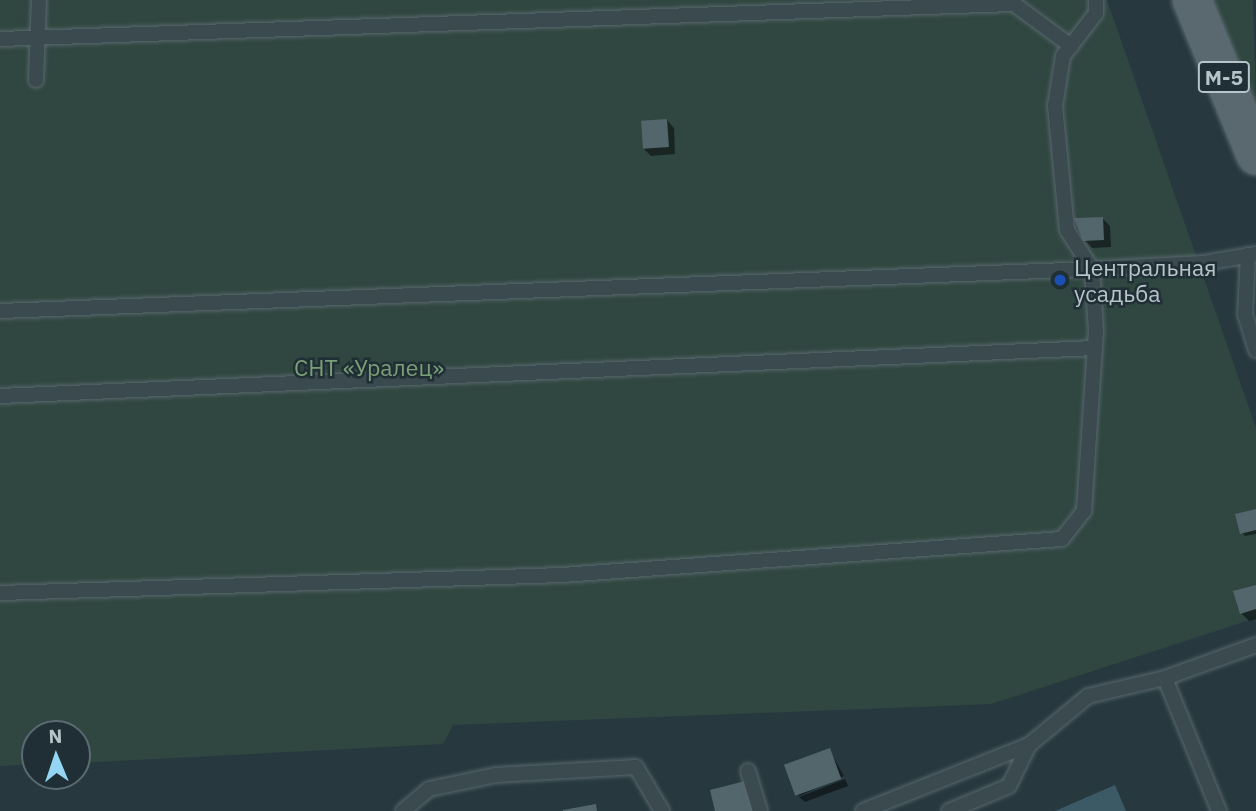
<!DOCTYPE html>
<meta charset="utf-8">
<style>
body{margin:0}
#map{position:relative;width:1256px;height:811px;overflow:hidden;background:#27393f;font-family:"IBM Plex Sans",sans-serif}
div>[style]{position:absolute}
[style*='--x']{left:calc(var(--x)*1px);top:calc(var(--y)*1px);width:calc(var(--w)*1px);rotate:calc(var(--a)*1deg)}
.green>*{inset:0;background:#2f4740}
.water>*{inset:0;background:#3b5a65}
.shadow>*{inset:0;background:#0007}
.building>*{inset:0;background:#52666c;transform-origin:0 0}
.roads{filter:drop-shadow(0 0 2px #59676d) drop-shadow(0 0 2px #59676d)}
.lane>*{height:14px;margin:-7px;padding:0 7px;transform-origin:7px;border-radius:7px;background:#3b4a4f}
.primary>*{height:38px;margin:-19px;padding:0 19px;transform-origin:19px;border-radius:19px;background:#59696f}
.dots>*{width:19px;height:19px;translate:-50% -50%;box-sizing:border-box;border:4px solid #202f35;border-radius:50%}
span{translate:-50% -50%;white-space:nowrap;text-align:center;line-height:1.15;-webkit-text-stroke:5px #202f35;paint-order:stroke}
.shield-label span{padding:2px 5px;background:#202f35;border:2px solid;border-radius:5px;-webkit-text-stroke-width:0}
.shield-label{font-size:21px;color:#b7c4ca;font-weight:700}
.poi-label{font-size:23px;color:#b7c4ca}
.left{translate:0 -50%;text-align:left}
.park-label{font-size:23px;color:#7a9f77}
.north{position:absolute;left:21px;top:720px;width:70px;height:70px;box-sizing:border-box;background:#202f35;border:2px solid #5c6b71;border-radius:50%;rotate:358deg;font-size:19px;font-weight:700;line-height:28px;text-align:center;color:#b7c4ca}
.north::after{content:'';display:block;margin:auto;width:24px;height:32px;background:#93d5f3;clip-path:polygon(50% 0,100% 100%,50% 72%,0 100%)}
</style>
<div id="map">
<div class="green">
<i style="clip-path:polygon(0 0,1107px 0,1256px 428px,1256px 618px,991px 704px,453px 725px,443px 744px,77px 763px,77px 734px,35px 734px,35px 764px,0 766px)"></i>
<i style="clip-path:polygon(1211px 0,1253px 0,1256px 106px)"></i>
</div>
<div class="water">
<i style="clip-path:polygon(1115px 785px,1126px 811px,1055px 811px)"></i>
</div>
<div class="shadow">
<i style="clip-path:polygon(667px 120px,674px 128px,675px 154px,651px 156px,643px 148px)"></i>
<i style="clip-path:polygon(1103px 219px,1110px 226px,1111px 247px,1092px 248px,1084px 240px)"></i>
<i style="clip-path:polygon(1256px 511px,1256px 534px,1245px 536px,1242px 533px)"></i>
<i style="clip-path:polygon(1256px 587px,1256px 619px,1249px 621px,1241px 613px)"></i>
<i style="clip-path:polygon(829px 750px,844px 776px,799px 796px,787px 766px)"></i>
<i style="clip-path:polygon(845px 779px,848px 786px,805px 802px,799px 797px)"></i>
</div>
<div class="building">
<i style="left:667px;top:119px;width:28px;height:26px;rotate:86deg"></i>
<i style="clip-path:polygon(1103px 217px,1104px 240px,1083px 241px,1074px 218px)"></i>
<i style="clip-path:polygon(1256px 509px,1256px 530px,1240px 534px,1235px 514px)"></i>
<i style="clip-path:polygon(1256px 585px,1256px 609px,1240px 614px,1233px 591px)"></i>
<i style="left:830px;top:748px;width:33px;height:49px;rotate:70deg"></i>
<i style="clip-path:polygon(749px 780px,757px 811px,715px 811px,710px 790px)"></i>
<i style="clip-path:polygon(596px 804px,597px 811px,563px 811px,563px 810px)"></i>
</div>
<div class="roads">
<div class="lane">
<i style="--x:0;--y:39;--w:1015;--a:-1.98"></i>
<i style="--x:1014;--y:4;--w:71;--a:36.4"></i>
<i style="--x:36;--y:80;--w:80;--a:-87.9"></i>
<i style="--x:1248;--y:255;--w:59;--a:92.9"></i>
<i style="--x:1245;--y:314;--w:38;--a:73"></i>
<i style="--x:0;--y:311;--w:1093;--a:-2.2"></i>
<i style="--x:1092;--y:269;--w:112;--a:-3.1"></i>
<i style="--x:1204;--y:263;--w:53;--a:-9.8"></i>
<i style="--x:0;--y:396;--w:1096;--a:-2.51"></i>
<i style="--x:0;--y:593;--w:562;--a:-1.83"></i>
<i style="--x:562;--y:575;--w:501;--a:-4.12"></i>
<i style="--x:1062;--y:539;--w:36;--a:-52"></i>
<i style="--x:1084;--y:511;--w:181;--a:-86.2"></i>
<i style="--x:1096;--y:330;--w:61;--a:-93.8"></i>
<i style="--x:1092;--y:269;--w:46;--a:-122.7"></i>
<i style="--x:1067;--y:230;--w:125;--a:-95.5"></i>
<i style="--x:1055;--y:106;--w:51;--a:-80.9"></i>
<i style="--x:1063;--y:56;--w:54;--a:-52.5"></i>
<i style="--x:1096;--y:13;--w:13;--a:-90"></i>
<i style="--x:1165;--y:678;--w:144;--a:67.9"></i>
<i style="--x:748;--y:771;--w:42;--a:73.3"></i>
<i style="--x:403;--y:811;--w:34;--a:-40"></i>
<i style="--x:429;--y:789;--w:68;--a:-11.8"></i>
<i style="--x:496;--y:775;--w:140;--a:-3.3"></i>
<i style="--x:636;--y:767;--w:51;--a:59.4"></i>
<i style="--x:863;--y:811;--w:179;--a:-21.7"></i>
<i style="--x:949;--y:811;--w:65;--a:-22.6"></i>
<i style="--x:1009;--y:786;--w:46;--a:-64"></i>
<i style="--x:1029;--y:745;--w:77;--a:-39.7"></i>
<i style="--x:1088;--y:696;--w:79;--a:-13.2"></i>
<i style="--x:1165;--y:678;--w:97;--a:-19.9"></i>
</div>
<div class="primary">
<i style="--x:1192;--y:0;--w:168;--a:67.6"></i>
</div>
</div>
<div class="dots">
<i style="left:1060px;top:280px;background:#1a4fb4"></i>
</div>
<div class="shield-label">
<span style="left:1224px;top:77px">М-5</span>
</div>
<div class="poi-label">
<span class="left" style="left:1074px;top:280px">Центральная<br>усадьба</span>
</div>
<div class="park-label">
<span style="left:369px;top:367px">СНТ «Уралец»</span>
</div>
<div class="north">N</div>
</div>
